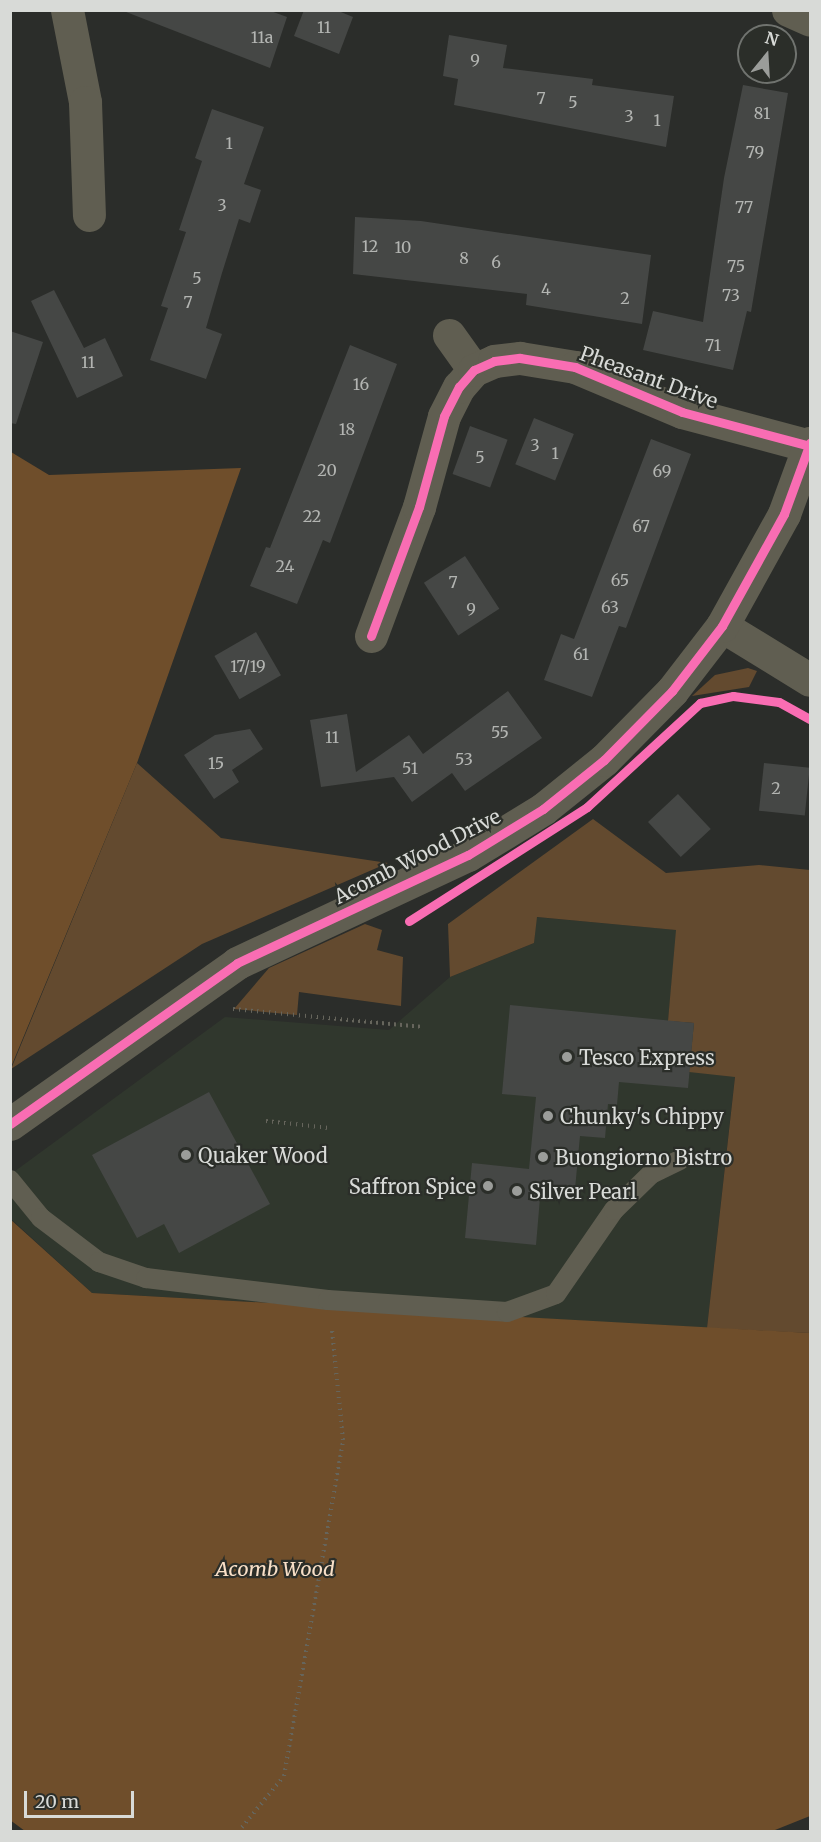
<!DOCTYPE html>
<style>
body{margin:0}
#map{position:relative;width:821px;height:1842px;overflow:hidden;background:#2b2d2a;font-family:Merriweather,serif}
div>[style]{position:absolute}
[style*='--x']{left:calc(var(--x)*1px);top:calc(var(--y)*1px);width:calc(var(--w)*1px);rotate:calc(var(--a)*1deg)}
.built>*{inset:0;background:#30372d}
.green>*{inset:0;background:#634a2f}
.forest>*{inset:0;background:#6f4e2b}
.building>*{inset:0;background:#454745;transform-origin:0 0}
.path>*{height:4px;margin-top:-2px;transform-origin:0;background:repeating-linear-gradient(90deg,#66655c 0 1.5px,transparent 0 6px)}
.lane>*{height:20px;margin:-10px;padding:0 10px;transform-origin:10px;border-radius:10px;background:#605e51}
.street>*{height:33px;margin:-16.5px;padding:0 16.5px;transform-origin:16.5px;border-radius:16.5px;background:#605e51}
.cycleway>*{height:9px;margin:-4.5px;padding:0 4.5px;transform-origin:4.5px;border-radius:4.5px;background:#f96db3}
.dots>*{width:16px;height:16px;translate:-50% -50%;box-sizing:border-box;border:3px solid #2b2e29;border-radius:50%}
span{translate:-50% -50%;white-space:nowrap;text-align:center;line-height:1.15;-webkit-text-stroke:4.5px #2b2e29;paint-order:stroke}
.number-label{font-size:16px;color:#b3b5b2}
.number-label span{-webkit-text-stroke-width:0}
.street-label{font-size:20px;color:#d8dad7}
.poi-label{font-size:20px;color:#d8dad7}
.left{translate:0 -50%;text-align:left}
.right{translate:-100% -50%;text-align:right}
.park-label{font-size:20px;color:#f8dfc7;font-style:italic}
.frame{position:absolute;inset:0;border:12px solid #d8dad7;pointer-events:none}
.north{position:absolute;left:737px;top:24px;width:60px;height:60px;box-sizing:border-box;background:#2b2e29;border:2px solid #70736f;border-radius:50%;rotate:18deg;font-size:16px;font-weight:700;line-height:24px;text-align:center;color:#d8dad7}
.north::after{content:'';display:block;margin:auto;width:21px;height:27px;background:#9b9d9a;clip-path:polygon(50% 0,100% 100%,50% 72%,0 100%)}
.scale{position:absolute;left:24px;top:1791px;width:110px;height:27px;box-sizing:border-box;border:3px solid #d8dad7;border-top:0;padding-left:8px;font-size:18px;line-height:21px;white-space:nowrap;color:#d8dad7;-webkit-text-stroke:4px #2b2e29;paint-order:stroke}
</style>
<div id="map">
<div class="built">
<i style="clip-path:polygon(536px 917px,677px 930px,668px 1021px,694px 1023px,735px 1076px,707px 1328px,92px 1293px,11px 1219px,11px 1174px,225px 1017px,389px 1030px,450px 977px,534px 943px)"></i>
</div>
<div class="green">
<i style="clip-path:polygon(748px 668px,757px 671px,749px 687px,692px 696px,715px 675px)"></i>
<i style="clip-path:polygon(137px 763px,221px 838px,388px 863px,202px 944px,11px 1069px)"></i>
<i style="clip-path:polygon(593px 819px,666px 873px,759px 865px,810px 870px,810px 1333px,707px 1328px,735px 1077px,689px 1072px,694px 1023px,668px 1021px,676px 930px,537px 917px,534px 943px,450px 977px,448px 924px)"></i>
<i style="clip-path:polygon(365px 924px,382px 930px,377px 950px,403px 957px,401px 1006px,299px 992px,297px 1015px,234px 1009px,269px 968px)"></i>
</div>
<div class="forest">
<i style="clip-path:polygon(11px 452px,49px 475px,241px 468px,137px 763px,11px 1067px)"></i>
<i style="clip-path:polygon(10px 1219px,92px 1293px,810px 1333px,810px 1816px,770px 1832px,25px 1831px,10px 1820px)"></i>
</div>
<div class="building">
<i style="clip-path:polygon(121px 10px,268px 10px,287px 17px,270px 68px)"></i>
<i style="clip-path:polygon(304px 10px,336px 10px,353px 17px,339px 54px,294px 36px)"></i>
<i style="clip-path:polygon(449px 35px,507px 45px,503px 68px,593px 79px,592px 85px,674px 96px,666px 147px,454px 105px,458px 79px,443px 76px)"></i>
<i style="clip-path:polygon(743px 85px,788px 93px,751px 312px,747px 311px,733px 370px,643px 350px,653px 311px,703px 322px,724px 178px)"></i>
<i style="clip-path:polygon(212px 109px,264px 127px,244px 184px,261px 190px,250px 223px,239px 219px,222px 273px,206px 328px,222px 334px,206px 379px,150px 360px,168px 308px,161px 306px,186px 232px,179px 230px,202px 161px,195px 158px)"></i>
<i style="clip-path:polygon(355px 217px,421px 221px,651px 255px,642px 324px,526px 305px,527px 294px,353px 274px)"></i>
<i style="clip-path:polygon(54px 290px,84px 348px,105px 338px,123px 376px,77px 398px,31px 301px)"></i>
<i style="clip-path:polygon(10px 331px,43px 342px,16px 424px,10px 423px)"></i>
<i style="clip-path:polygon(350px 345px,397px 364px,330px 543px,323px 540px,297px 604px,250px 586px,266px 547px,270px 548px)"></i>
<i style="left:534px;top:418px;width:43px;height:50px;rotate:22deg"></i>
<i style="left:470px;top:426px;width:40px;height:51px;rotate:20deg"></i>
<i style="clip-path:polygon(651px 439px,691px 454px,626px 628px,619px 626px,592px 697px,544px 680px,561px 634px,574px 639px)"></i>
<i style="left:465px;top:556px;width:63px;height:49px;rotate:57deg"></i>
<i style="left:256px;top:632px;width:50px;height:48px;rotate:60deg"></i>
<i style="clip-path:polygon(508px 691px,542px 738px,465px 791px,452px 773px,412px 802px,394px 777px,321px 787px,310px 720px,347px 714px,356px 772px,409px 735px,423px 754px)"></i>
<i style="clip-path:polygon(250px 729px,263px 749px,232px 770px,239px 782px,214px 799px,184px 755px,215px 735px)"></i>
<i style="left:764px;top:763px;width:46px;height:48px;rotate:6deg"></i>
<i style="left:678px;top:794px;width:48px;height:41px;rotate:47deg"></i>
<i style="clip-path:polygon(510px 1005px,694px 1023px,688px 1088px,619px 1082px,617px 1105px,608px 1104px,605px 1138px,580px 1136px,575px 1189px,541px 1186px,536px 1245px,465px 1238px,472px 1163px,529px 1169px,536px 1097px,502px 1094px)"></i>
<i style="clip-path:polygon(209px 1092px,270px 1204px,179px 1253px,164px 1224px,137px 1238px,92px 1155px)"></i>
</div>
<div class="path">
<i style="--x:233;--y:1009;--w:191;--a:5.4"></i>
<i style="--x:266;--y:1121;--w:64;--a:6.2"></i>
<i style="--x:238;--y:1832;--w:72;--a:-50.6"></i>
<i style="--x:284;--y:1776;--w:341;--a:-80"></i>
<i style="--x:343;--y:1440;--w:111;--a:-95.7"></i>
</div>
<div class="lane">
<i style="--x:10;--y:1180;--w:49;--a:50.8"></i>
<i style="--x:41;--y:1218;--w:73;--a:37.2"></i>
<i style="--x:99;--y:1262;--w:50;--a:18.8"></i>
<i style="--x:146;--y:1278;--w:183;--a:6.9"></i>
<i style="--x:328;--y:1300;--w:179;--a:3.8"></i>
<i style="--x:507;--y:1312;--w:52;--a:-20.2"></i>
<i style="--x:556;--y:1294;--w:102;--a:-55.4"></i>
<i style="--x:614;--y:1210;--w:52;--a:-44.2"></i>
<i style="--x:651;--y:1174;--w:32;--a:-26"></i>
</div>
<div class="street">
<i style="--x:67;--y:10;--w:94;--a:78.9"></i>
<i style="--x:85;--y:102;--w:113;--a:88"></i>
<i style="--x:788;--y:10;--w:24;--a:24"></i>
<i style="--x:449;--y:335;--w:43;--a:54.5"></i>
<i style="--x:722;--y:626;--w:103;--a:31.5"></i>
<i style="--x:371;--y:636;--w:138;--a:-69.6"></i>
<i style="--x:419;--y:507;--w:94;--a:-74.6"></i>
<i style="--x:444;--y:416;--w:33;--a:-63"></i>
<i style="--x:459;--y:387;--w:23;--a:-49"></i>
<i style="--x:474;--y:370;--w:22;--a:-24"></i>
<i style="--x:494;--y:361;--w:26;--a:-7"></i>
<i style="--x:520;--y:358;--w:56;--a:9.3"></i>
<i style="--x:575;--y:367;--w:116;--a:22.8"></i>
<i style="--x:682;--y:412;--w:132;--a:14.9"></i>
<i style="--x:10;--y:1124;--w:278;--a:-35.3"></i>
<i style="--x:237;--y:963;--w:255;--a:-25.1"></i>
<i style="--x:468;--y:855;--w:88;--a:-31.5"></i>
<i style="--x:543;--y:809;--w:78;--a:-38.8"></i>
<i style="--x:604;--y:760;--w:97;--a:-45.4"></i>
<i style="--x:672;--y:691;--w:82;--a:-52.4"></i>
<i style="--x:722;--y:626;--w:128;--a:-61"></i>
<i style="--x:784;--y:514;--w:76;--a:-69.9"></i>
</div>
<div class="cycleway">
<i style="--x:371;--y:636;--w:138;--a:-69.6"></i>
<i style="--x:419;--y:507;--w:94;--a:-74.6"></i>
<i style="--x:444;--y:416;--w:33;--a:-63"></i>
<i style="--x:459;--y:387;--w:23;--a:-49"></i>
<i style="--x:474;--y:370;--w:22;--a:-24"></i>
<i style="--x:494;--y:361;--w:26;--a:-7"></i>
<i style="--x:520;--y:358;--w:56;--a:9.3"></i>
<i style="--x:575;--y:367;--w:116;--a:22.8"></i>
<i style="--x:682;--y:412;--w:132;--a:14.9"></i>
<i style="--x:409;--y:921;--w:211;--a:-32.6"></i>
<i style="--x:587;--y:807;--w:154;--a:-42.6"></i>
<i style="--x:700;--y:703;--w:34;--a:-12"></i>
<i style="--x:733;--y:696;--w:46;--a:7.4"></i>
<i style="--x:779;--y:702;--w:35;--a:29"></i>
<i style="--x:10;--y:1124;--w:278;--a:-35.3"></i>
<i style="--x:237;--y:963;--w:255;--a:-25.1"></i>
<i style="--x:468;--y:855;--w:88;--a:-31.5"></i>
<i style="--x:543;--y:809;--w:78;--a:-38.8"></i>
<i style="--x:604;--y:760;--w:97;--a:-45.4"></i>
<i style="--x:672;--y:691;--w:82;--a:-52.4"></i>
<i style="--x:722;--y:626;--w:128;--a:-61"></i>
<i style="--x:784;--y:514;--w:76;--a:-69.9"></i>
</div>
<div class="dots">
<i style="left:567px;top:1057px;background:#9b9d9a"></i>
<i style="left:548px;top:1116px;background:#9b9d9a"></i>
<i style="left:186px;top:1155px;background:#9b9d9a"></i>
<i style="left:543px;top:1157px;background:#9b9d9a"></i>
<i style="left:488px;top:1186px;background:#9b9d9a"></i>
<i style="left:517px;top:1191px;background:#9b9d9a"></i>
</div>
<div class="number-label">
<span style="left:324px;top:27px">11</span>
<span style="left:262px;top:37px">11a</span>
<span style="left:475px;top:60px">9</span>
<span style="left:541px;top:98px">7</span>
<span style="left:573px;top:102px">5</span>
<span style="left:762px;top:113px">81</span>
<span style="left:629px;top:116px">3</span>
<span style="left:657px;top:120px">1</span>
<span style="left:229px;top:143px">1</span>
<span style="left:755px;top:152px">79</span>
<span style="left:222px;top:205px">3</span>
<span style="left:744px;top:207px">77</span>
<span style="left:370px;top:246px">12</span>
<span style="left:403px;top:247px">10</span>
<span style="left:464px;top:258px">8</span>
<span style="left:496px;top:262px">6</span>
<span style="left:736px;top:266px">75</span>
<span style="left:197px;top:278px">5</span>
<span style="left:546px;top:289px">4</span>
<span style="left:731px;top:295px">73</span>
<span style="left:625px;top:298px">2</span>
<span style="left:188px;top:302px">7</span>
<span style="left:713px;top:345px">71</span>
<span style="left:88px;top:362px">11</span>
<span style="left:361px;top:384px">16</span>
<span style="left:347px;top:429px">18</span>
<span style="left:535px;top:445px">3</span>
<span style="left:555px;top:453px">1</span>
<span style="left:480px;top:457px">5</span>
<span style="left:327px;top:470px">20</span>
<span style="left:662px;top:471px">69</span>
<span style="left:312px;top:516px">22</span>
<span style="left:641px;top:526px">67</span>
<span style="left:285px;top:566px">24</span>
<span style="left:620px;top:580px">65</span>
<span style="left:453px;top:582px">7</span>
<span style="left:610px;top:607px">63</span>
<span style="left:471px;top:609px">9</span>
<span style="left:581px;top:654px">61</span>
<span style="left:248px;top:666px">17/19</span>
<span style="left:500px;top:732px">55</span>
<span style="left:332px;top:737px">11</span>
<span style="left:464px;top:759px">53</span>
<span style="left:216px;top:763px">15</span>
<span style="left:410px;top:768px">51</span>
<span style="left:776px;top:788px">2</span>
</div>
<div class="street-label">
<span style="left:649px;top:377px;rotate:20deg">Pheasant Drive</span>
<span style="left:417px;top:856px;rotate:-27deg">Acomb Wood Drive</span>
</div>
<div class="poi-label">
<span class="left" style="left:579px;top:1057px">Tesco Express</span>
<span class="left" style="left:560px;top:1116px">Chunky's Chippy</span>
<span class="left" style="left:198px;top:1155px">Quaker Wood</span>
<span class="left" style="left:555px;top:1157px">Buongiorno Bistro</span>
<span class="right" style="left:476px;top:1186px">Saffron Spice</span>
<span class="left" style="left:529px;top:1191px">Silver Pearl</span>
</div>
<div class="park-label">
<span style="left:275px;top:1568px">Acomb Wood</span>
</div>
<div class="frame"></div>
<div class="north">N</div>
<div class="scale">20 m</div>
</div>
